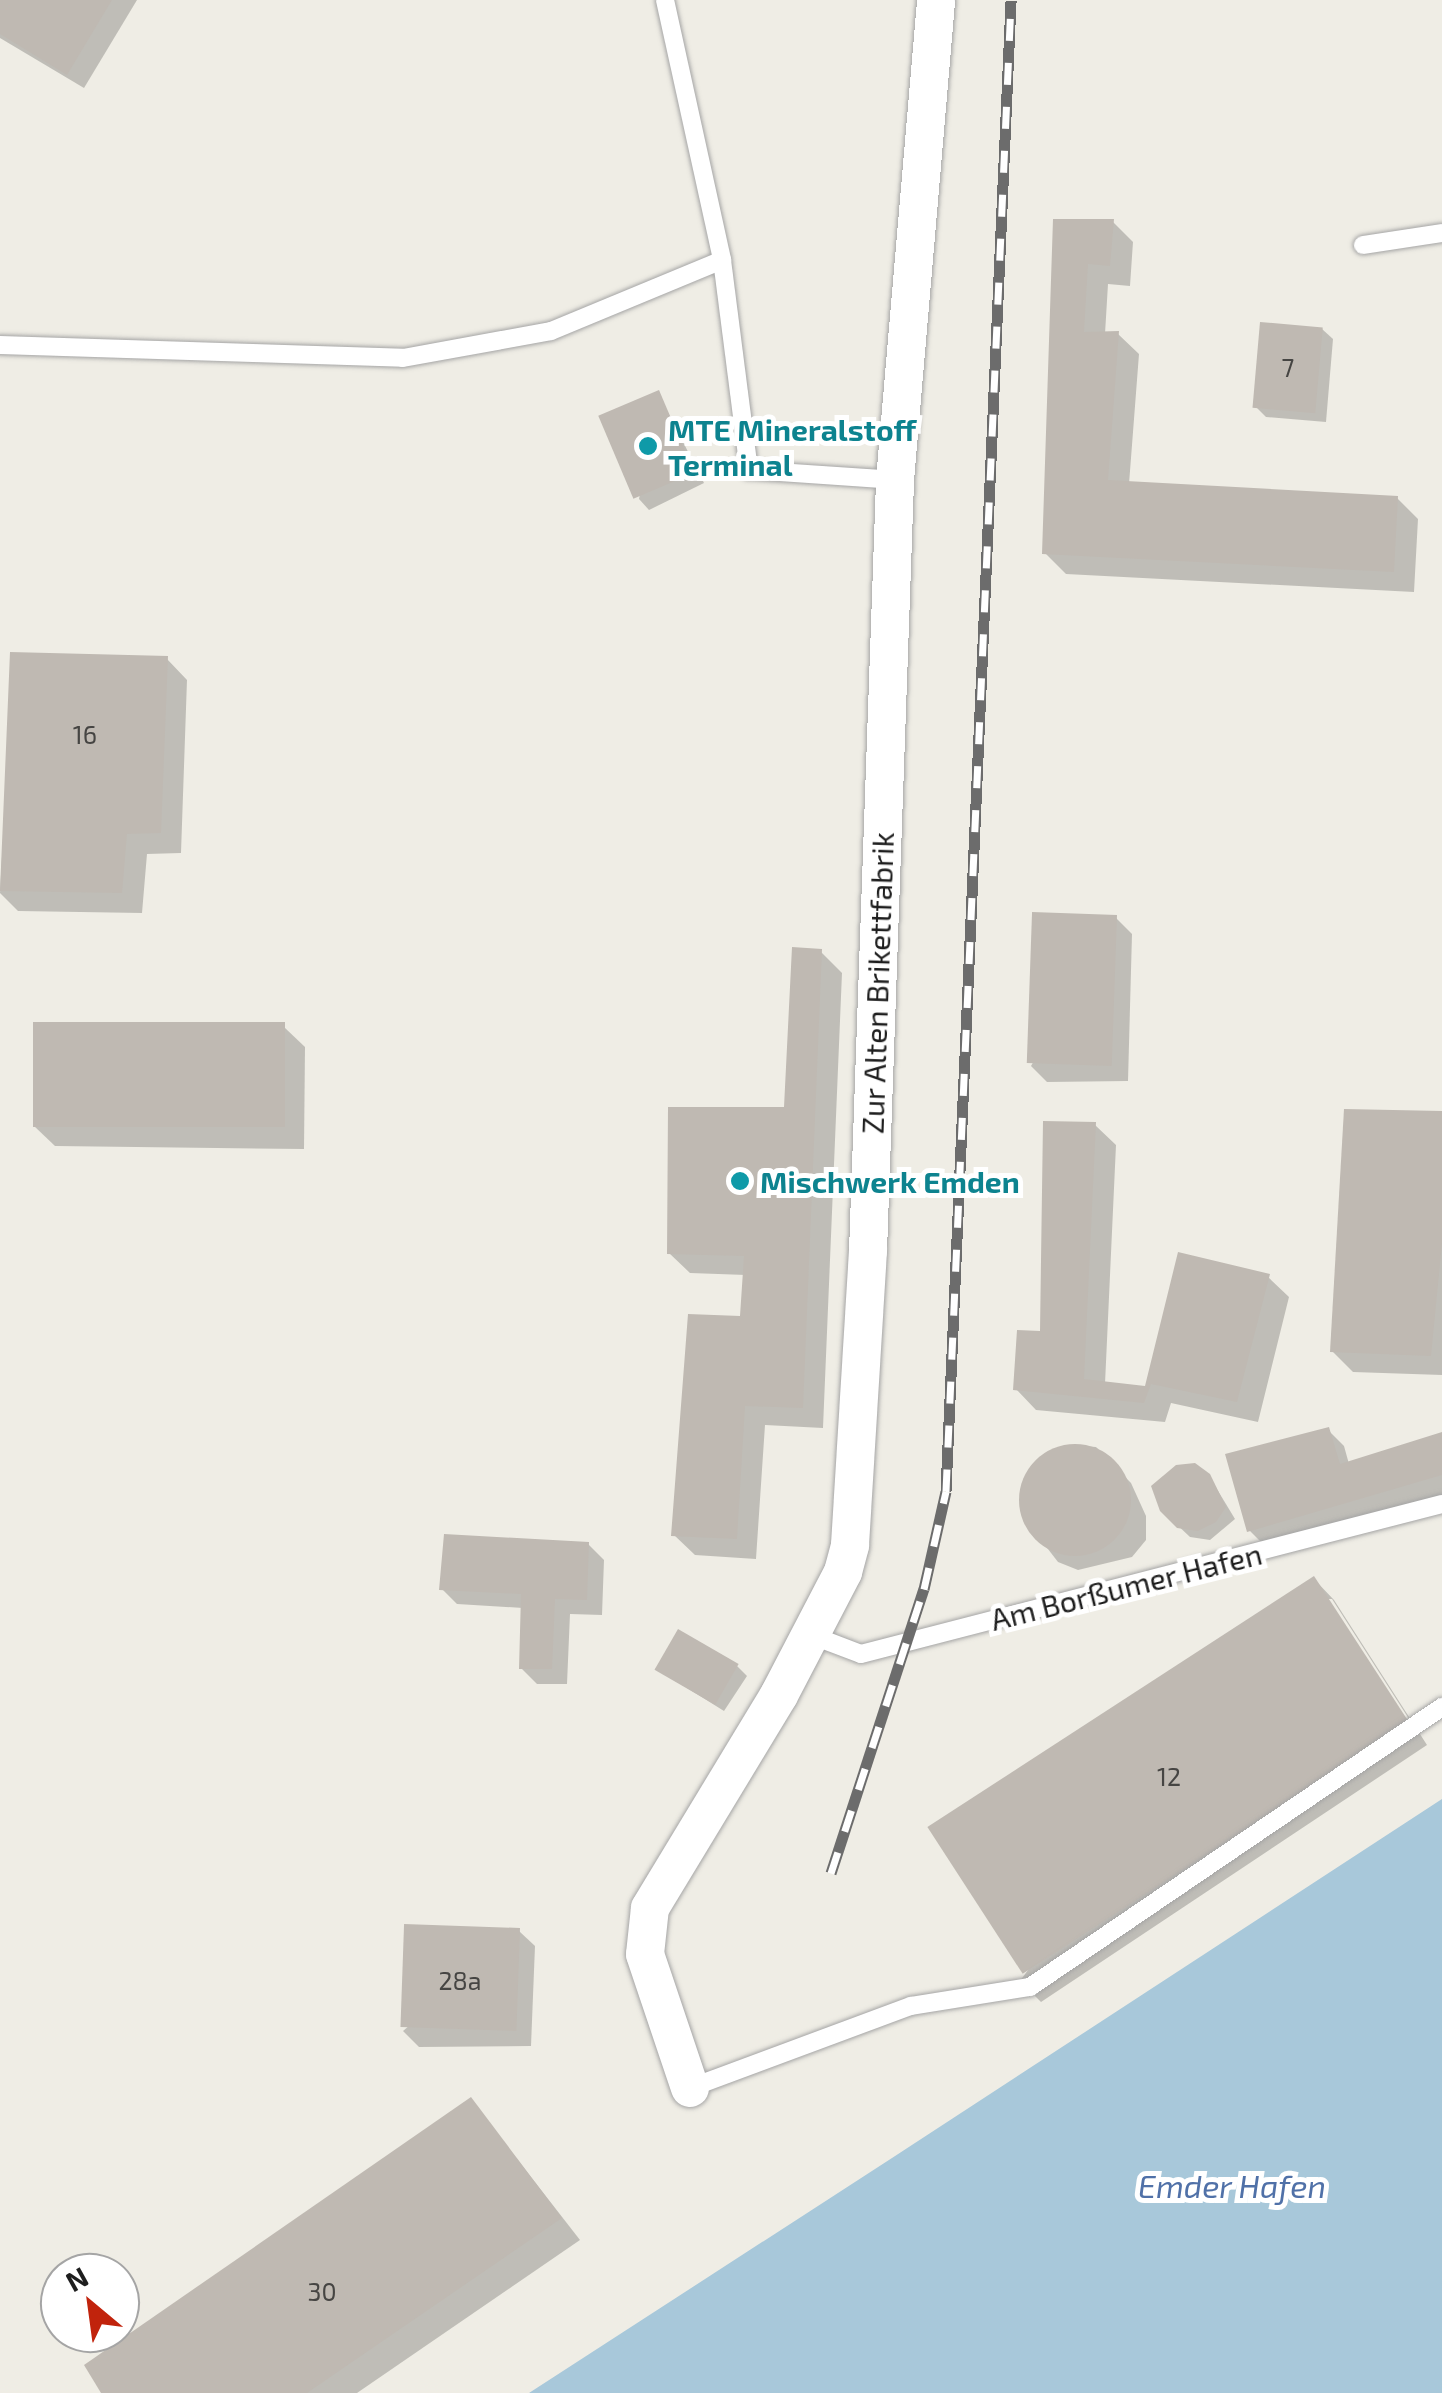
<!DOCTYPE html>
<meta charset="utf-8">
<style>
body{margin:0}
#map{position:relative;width:1442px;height:2393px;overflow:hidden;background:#efede5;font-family:"Exo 2",sans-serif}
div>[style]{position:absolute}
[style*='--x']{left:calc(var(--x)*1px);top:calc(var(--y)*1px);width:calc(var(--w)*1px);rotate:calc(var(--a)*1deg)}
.water>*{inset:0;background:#a8c8da}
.shadow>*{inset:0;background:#0003}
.building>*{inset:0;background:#bfb9b2;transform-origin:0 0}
.round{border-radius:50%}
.roads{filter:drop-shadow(0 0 2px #a5a5a5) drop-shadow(0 0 2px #a5a5a5)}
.lane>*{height:18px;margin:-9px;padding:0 9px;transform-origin:9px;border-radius:9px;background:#fff}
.street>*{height:38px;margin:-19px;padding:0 19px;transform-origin:19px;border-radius:19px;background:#fff}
.rail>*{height:11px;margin-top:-5.5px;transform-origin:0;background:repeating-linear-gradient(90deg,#fff 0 22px,#6c6c6c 0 44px);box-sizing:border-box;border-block:2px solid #6c6c6c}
.dots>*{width:28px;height:28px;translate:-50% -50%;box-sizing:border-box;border:5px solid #fff;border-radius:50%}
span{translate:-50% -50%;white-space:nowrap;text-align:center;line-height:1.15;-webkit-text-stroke:10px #fff;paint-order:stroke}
.number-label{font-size:25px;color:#464543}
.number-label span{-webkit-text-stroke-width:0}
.culture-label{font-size:30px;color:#0d838f;font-weight:700}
.left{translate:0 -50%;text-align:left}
.street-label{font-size:30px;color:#1e1e1e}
.water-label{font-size:32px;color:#5071a8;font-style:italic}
.north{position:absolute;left:40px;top:2253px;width:100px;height:100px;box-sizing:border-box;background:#fff;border:2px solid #a5a5a5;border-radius:50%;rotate:331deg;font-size:28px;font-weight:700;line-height:40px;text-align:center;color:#1e1e1e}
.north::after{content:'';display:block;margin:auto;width:35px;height:45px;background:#c1230c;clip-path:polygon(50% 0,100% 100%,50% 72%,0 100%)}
</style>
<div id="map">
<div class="water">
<i style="clip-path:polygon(1442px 1799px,1442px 2393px,529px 2393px,892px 2158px)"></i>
</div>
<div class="shadow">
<i style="clip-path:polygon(0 0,137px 0,84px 88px,0 38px)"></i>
<i style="clip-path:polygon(1056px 222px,1113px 222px,1133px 242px,1130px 286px,1108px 284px,1105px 334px,1118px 334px,1139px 354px,1129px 484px,1397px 498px,1418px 519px,1414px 592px,1066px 574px,1045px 553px)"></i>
<i style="clip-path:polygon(1322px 329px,1333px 339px,1326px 422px,1266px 417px,1256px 407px)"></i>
<i style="clip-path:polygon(658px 393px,704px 483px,649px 510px,639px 499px)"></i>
<i style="clip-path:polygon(13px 655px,167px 659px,187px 680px,181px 853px,147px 854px,142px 913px,18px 911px,0 893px)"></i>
<i style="clip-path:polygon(1116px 918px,1132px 934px,1128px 1081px,1047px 1082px,1031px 1066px)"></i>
<i style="clip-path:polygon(821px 952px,842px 973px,823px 1428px,765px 1425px,756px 1559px,695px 1555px,674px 1535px,742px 1319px,746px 1275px,690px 1273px,669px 1253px,787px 1110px)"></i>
<i style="clip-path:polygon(284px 1027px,305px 1047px,304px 1149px,55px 1146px,34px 1126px)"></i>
<i style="clip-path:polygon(1442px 1114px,1442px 1375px,1353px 1372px,1332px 1351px)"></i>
<i style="clip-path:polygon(1095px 1125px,1116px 1145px,1105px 1384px,1147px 1388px,1180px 1255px,1268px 1277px,1289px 1297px,1258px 1422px,1171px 1403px,1165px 1422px,1036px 1410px,1016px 1389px,1042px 1334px)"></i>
<i style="clip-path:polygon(1328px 1430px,1344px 1446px,1349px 1464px,1442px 1435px,1442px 1495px,1265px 1546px,1249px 1530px)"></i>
<i style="clip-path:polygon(1069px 1445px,1096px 1447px,1131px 1483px,1146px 1516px,1146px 1540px,1132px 1557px,1078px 1570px,1058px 1562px,1024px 1518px,1021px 1486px,1036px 1461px)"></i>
<i style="clip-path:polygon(1209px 1476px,1235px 1519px,1210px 1540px,1190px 1537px,1173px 1521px)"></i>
<i style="clip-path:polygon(588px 1544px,604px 1560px,602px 1615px,570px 1614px,567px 1684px,537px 1684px,521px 1668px,523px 1608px,457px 1604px,442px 1589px)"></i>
<i style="clip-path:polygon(evenodd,1314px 1579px,1334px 1600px,1427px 1745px,1041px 2002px,1020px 1981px,1314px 1579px,1326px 1599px,1332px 1599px,1418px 1733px,1413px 1735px,1326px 1599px)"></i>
<i style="clip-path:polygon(737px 1666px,747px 1676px,724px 1711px,655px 1668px)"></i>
<i style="clip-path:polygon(519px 1931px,535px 1946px,531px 2046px,419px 2047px,403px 2031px)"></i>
<i style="clip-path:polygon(471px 2100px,580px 2240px,357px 2393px,104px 2393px)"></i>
</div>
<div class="building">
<i style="clip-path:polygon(0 0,112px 0,67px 75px,0 34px)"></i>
<i style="clip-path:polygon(1053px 219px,1114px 219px,1110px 266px,1088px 264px,1084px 332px,1119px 331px,1108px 480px,1398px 496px,1394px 572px,1042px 554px)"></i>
<i style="left:1260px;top:322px;width:63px;height:86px;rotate:5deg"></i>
<i style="left:659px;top:390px;width:90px;height:66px;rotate:67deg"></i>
<i style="clip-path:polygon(10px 652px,168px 656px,161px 833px,127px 834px,122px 893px,0 891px)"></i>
<i style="left:1117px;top:915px;width:151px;height:85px;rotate:92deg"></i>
<i style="clip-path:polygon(792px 947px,822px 949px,803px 1408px,745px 1406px,737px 1539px,671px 1536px,688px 1314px,740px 1316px,744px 1256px,667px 1254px,668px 1107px,784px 1107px)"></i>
<i style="left:33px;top:1022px;width:252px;height:105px"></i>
<i style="clip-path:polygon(1344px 1109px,1442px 1111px,1442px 1243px,1431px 1356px,1330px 1352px)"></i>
<i style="clip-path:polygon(1043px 1121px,1096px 1122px,1084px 1379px,1145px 1386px,1178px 1252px,1270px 1274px,1237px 1402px,1151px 1384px,1144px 1403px,1013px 1390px,1017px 1330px,1040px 1331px)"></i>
<i style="clip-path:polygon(1329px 1427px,1340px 1464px,1442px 1432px,1442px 1475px,1247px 1532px,1225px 1454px)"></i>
<i class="round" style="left:1019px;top:1444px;width:112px;height:112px"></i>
<i style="clip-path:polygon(1195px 1463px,1210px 1474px,1226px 1507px,1216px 1522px,1198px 1531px,1177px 1528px,1160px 1511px,1151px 1486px,1176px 1465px)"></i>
<i style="clip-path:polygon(444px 1534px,589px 1542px,587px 1600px,555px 1599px,552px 1669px,519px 1669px,521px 1594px,439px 1590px)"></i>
<i style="left:1314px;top:1576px;width:175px;height:461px;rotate:57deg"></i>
<i style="left:678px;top:1629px;width:70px;height:47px;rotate:30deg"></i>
<i style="left:520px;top:1928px;width:103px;height:116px;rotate:92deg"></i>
<i style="clip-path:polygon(471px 2097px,562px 2218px,307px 2393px,101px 2393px,84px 2365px)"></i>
</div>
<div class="roads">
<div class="lane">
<i style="--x:665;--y:0;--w:266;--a:77.6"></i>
<i style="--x:722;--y:260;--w:212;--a:82.7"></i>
<i style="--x:749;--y:470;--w:146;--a:3.9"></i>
<i style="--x:1363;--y:245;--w:80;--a:-8.6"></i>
<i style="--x:0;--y:345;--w:403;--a:1.8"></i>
<i style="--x:403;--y:358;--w:150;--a:-10.3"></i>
<i style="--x:551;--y:331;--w:185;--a:-22.5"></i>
<i style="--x:811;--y:1635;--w:53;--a:20.8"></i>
<i style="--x:861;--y:1654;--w:600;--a:-14.48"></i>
<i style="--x:690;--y:2088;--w:236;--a:-20.4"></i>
<i style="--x:911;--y:2006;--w:121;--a:-9.1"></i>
<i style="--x:1030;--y:1987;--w:498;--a:-34.2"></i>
</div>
<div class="street">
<i style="--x:690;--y:2088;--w:141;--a:-108.6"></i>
<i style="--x:645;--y:1954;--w:46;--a:-83.8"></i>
<i style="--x:650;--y:1908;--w:249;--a:-58.8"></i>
<i style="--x:779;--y:1695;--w:139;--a:-62.5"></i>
<i style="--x:843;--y:1572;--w:28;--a:-75"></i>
<i style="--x:850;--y:1545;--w:295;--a:-86.5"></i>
<i style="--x:868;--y:1251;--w:771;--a:-87.99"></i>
<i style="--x:895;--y:480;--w:482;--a:-85.1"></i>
</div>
</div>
<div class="rail">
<i style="--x:831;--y:1873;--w:299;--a:-71.9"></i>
<i style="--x:924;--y:1589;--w:100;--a:-77.3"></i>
<i style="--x:946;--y:1491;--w:1492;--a:-87.5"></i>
</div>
<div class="dots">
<i style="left:648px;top:446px;background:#0f9aa8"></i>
<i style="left:740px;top:1181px;background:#0f9aa8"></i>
</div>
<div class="number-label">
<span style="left:1288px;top:367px">7</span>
<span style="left:85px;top:734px">16</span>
<span style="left:1169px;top:1776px">12</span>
<span style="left:460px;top:1980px">28a</span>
<span style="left:322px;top:2291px">30</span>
</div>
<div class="culture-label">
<span class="left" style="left:668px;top:446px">MTE Mineralstoff<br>Terminal</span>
<span class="left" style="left:760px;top:1181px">Mischwerk Emden</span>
</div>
<div class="street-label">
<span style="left:877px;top:983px;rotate:-88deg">Zur Alten Brikettfabrik</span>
<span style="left:1126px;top:1586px;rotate:-14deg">Am Borßumer Hafen</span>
</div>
<div class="water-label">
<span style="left:1232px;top:2185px">Emder Hafen</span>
</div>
<div class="north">N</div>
</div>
